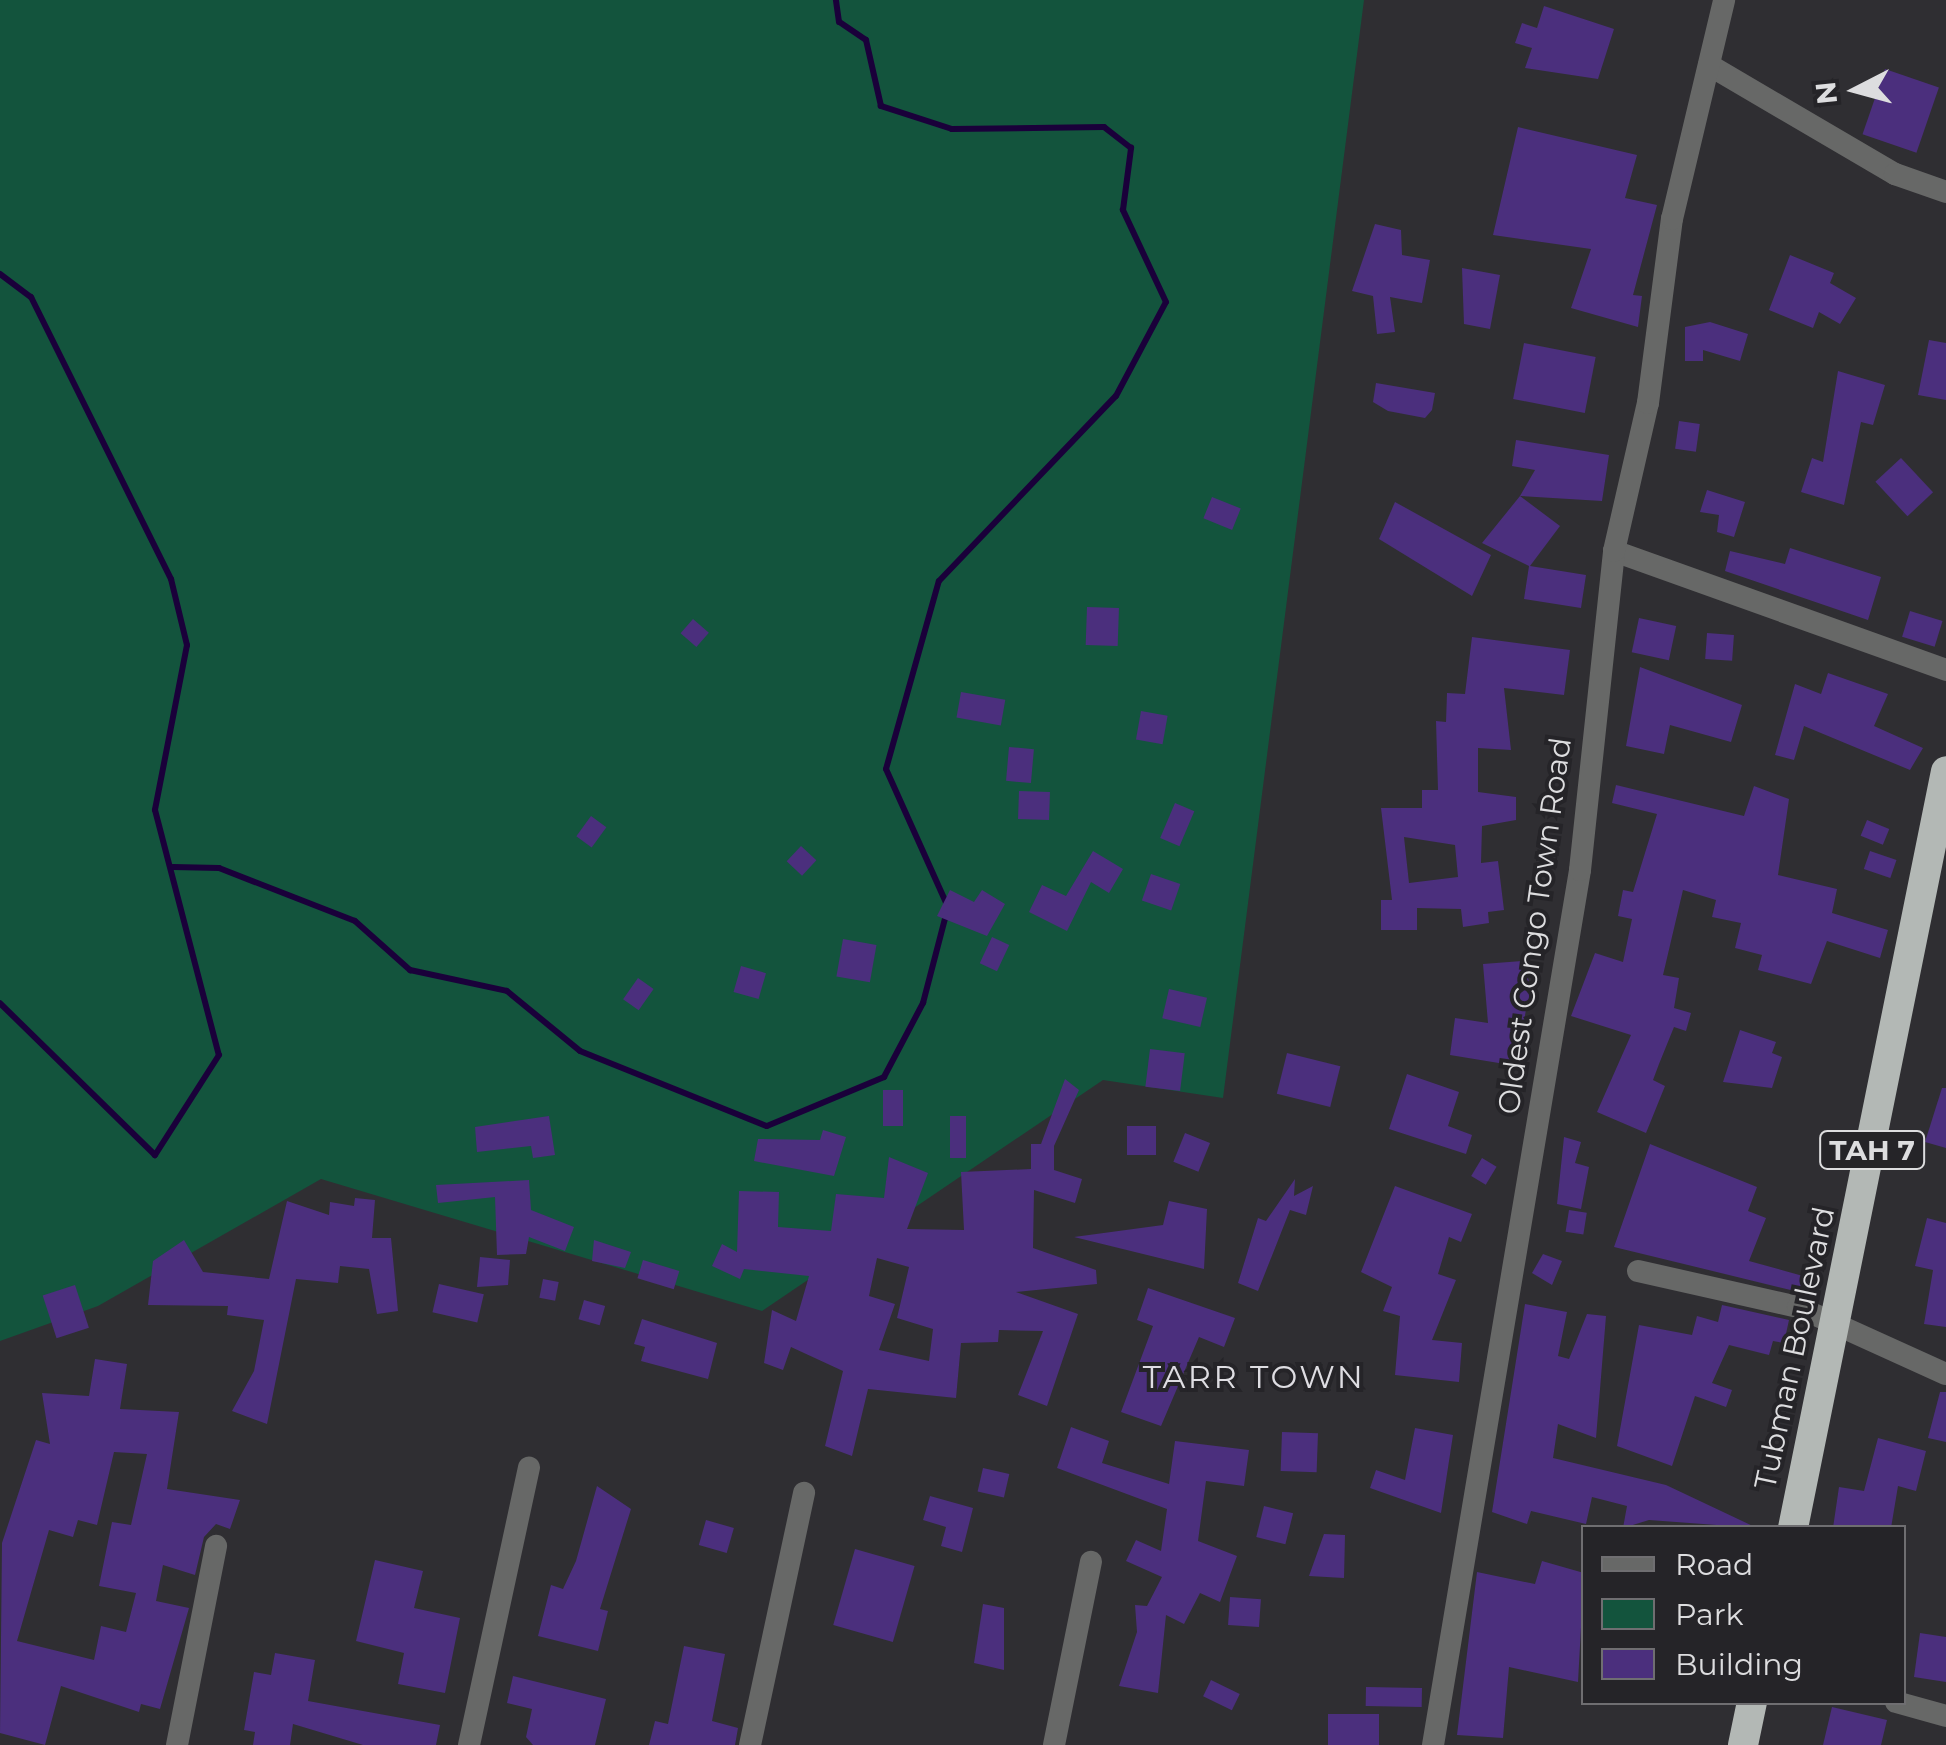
<!DOCTYPE html>
<style>
body{margin:0}
#map{position:relative;width:1946px;height:1745px;overflow:hidden;background:#2f2e32;font-family:Montserrat,sans-serif}
div>[style]{position:absolute}
[style*='--x']{left:calc(var(--x)*1px);top:calc(var(--y)*1px);width:calc(var(--w)*1px);rotate:calc(var(--a)*1deg)}
.green>*{inset:0;background:#13543d}
.stream>*{height:6px;margin:-3px;padding:0 3px;transform-origin:3px;border-radius:3px;background:#1a003a}
.building>*{inset:0;background:#4b2f7d;transform-origin:0 0}
.street>*{height:22px;margin:-11px;padding:0 11px;transform-origin:11px;border-radius:11px;background:#676867}
.highway>*{height:30px;margin:-15px;padding:0 15px;transform-origin:15px;border-radius:15px;background:#b3b8b5}
span{translate:-50% -50%;white-space:nowrap;text-align:center;line-height:1.15;-webkit-text-stroke:8px #252428;paint-order:stroke}
.shield-label span{padding:2px 8px;background:#252428;border:2px solid;border-radius:8px;-webkit-text-stroke-width:0}
.shield-label{font-size:28px;color:#dddddf;font-weight:700}
.street-label{font-size:30px;color:#dddddf}
.neighbourhood-label{font-size:32px;color:#dedde2;letter-spacing:2.5px}
.legend{position:absolute;left:1581px;top:1525px;width:325px;height:180px;box-sizing:border-box;background:#252428;border:2px solid #6f6e71;margin:0;padding:12px 18px;list-style:none;font-size:30px;color:#dddddf}
.legend li{display:flex;align-items:center;gap:20px;height:50px}
.legend b{width:50px;border:2px solid #6f6e71}
.north{position:absolute;left:1806px;top:40px;width:100px;height:100px;-webkit-text-stroke:8px #252428;paint-order:stroke;rotate:264deg;font-size:28px;font-weight:700;line-height:40px;text-align:center;color:#dddddf}
.north::after{content:'';display:block;margin:auto;width:35px;height:45px;background:#dddddf;clip-path:polygon(50% 0,100% 100%,50% 72%,0 100%)}
</style>
<div id="map">
<div class="green">
<i style="clip-path:polygon(0 0,1364px 0,1223px 1098px,1103px 1080px,762px 1311px,321px 1179px,98px 1306px,0 1341px)"></i>
</div>
<div class="stream">
<i style="--x:0;--y:274;--w:39;--a:37"></i>
<i style="--x:31;--y:297;--w:315;--a:63.6"></i>
<i style="--x:171;--y:579;--w:68;--a:76.4"></i>
<i style="--x:187;--y:645;--w:168;--a:101"></i>
<i style="--x:155;--y:810;--w:253;--a:75.4"></i>
<i style="--x:219;--y:1055;--w:119;--a:122.6"></i>
<i style="--x:155;--y:1155;--w:217;--a:-135.6"></i>
<i style="--x:173;--y:867;--w:46;--a:1.2"></i>
<i style="--x:219;--y:868;--w:146;--a:21.3"></i>
<i style="--x:355;--y:921;--w:74;--a:41.7"></i>
<i style="--x:410;--y:970;--w:99;--a:12.2"></i>
<i style="--x:507;--y:991;--w:94;--a:39.4"></i>
<i style="--x:580;--y:1051;--w:201;--a:21.9"></i>
<i style="--x:767;--y:1126;--w:127;--a:-22.7"></i>
<i style="--x:884;--y:1077;--w:84;--a:-62.2"></i>
<i style="--x:923;--y:1003;--w:99;--a:-75.4"></i>
<i style="--x:948;--y:907;--w:151;--a:-114.2"></i>
<i style="--x:886;--y:769;--w:195;--a:-74.3"></i>
<i style="--x:939;--y:581;--w:256;--a:-46.3"></i>
<i style="--x:1116;--y:396;--w:106;--a:-62"></i>
<i style="--x:1166;--y:302;--w:102;--a:-115.1"></i>
<i style="--x:1123;--y:210;--w:63;--a:-82.6"></i>
<i style="--x:1131;--y:148;--w:34;--a:-142"></i>
<i style="--x:1104;--y:127;--w:152;--a:179.2"></i>
<i style="--x:952;--y:129;--w:75;--a:-162.1"></i>
<i style="--x:881;--y:106;--w:68;--a:-102.8"></i>
<i style="--x:866;--y:40;--w:32;--a:-146"></i>
<i style="--x:839;--y:22;--w:22;--a:-98"></i>
</div>
<div class="building">
<i style="clip-path:polygon(1544px 6px,1614px 29px,1598px 79px,1525px 68px,1532px 48px,1515px 43px,1522px 23px,1537px 28px)"></i>
<i style="left:1885px;top:69px;width:57px;height:69px;rotate:19deg"></i>
<i style="clip-path:polygon(1518px 127px,1637px 155px,1625px 198px,1657px 205px,1633px 295px,1642px 296px,1638px 327px,1571px 308px,1591px 249px,1493px 235px)"></i>
<i style="clip-path:polygon(1375px 224px,1401px 230px,1402px 255px,1430px 260px,1422px 303px,1390px 297px,1395px 332px,1377px 334px,1373px 296px,1352px 291px)"></i>
<i style="clip-path:polygon(1790px 255px,1834px 273px,1830px 283px,1856px 298px,1840px 324px,1819px 312px,1813px 328px,1769px 310px)"></i>
<i style="clip-path:polygon(1462px 268px,1500px 275px,1490px 329px,1464px 324px)"></i>
<i style="clip-path:polygon(1710px 322px,1748px 334px,1740px 361px,1703px 350px,1703px 361px,1685px 361px,1685px 327px)"></i>
<i style="clip-path:polygon(1929px 340px,1946px 343px,1946px 400px,1918px 395px)"></i>
<i style="left:1524px;top:343px;width:73px;height:57px;rotate:11deg"></i>
<i style="clip-path:polygon(1838px 371px,1885px 385px,1873px 425px,1861px 422px,1844px 505px,1801px 492px,1812px 458px,1823px 462px)"></i>
<i style="clip-path:polygon(1376px 383px,1435px 393px,1432px 410px,1425px 418px,1388px 411px,1373px 402px)"></i>
<i style="left:1679px;top:421px;width:21px;height:28px;rotate:8deg"></i>
<i style="clip-path:polygon(1516px 440px,1609px 455px,1602px 501px,1520px 496px,1535px 470px,1512px 466px)"></i>
<i style="left:1901px;top:458px;width:47px;height:35px;rotate:47deg"></i>
<i style="clip-path:polygon(1707px 490px,1745px 502px,1734px 537px,1717px 532px,1719px 515px,1700px 512px)"></i>
<i style="clip-path:polygon(1520px 496px,1560px 526px,1530px 566px,1586px 575px,1581px 608px,1524px 599px,1529px 566px,1482px 543px)"></i>
<i style="left:1212px;top:497px;width:31px;height:23px;rotate:22deg"></i>
<i style="clip-path:polygon(1395px 502px,1491px 555px,1472px 596px,1379px 539px)"></i>
<i style="clip-path:polygon(1790px 548px,1881px 577px,1868px 620px,1725px 571px,1730px 551px,1785px 564px)"></i>
<i style="left:1087px;top:607px;width:32px;height:38px;rotate:2deg"></i>
<i style="left:1910px;top:611px;width:34px;height:27px;rotate:17deg"></i>
<i style="left:1639px;top:618px;width:38px;height:35px;rotate:12deg"></i>
<i style="left:693px;top:619px;width:21px;height:19px;rotate:41deg"></i>
<i style="left:1707px;top:633px;width:27px;height:26px;rotate:4deg"></i>
<i style="clip-path:polygon(evenodd,1472px 637px,1570px 650px,1564px 695px,1504px 688px,1511px 750px,1478px 748px,1478px 792px,1516px 797px,1516px 820px,1482px 826px,1481px 863px,1498px 861px,1504px 910px,1488px 912px,1489px 923px,1463px 927px,1461px 909px,1417px 908px,1417px 930px,1381px 930px,1381px 900px,1392px 900px,1381px 808px,1422px 808px,1422px 790px,1438px 790px,1436px 721px,1446px 722px,1447px 693px,1465px 694px,1472px 637px,1404px 837px,1455px 845px,1458px 877px,1409px 883px,1404px 837px)"></i>
<i style="clip-path:polygon(1640px 667px,1742px 705px,1731px 742px,1670px 725px,1664px 754px,1626px 746px)"></i>
<i style="clip-path:polygon(1828px 673px,1888px 694px,1874px 726px,1923px 748px,1910px 770px,1804px 726px,1794px 760px,1775px 755px,1795px 684px,1821px 694px)"></i>
<i style="left:961px;top:692px;width:45px;height:26px;rotate:10deg"></i>
<i style="left:1141px;top:711px;width:27px;height:29px;rotate:10deg"></i>
<i style="left:1009px;top:747px;width:25px;height:34px;rotate:5deg"></i>
<i style="clip-path:polygon(1616px 785px,1744px 816px,1754px 786px,1789px 799px,1778px 875px,1837px 889px,1832px 913px,1888px 930px,1880px 958px,1827px 941px,1811px 984px,1758px 970px,1762px 955px,1735px 948px,1741px 923px,1712px 917px,1716px 900px,1683px 890px,1663px 975px,1679px 978px,1674px 1008px,1691px 1013px,1686px 1031px,1674px 1027px,1659px 1064px,1653px 1080px,1665px 1086px,1646px 1133px,1597px 1112px,1631px 1035px,1571px 1016px,1595px 953px,1623px 962px,1632px 919px,1618px 916px,1623px 890px,1633px 892px,1657px 814px,1612px 803px)"></i>
<i style="left:1019px;top:791px;width:31px;height:28px;rotate:2deg"></i>
<i style="left:1175px;top:803px;width:21px;height:38px;rotate:23deg"></i>
<i style="left:591px;top:816px;width:19px;height:25px;rotate:36deg"></i>
<i style="left:1867px;top:820px;width:24px;height:17px;rotate:22deg"></i>
<i style="left:801px;top:846px;width:21px;height:21px;rotate:43deg"></i>
<i style="clip-path:polygon(1093px 851px,1123px 869px,1109px 893px,1091px 882px,1067px 931px,1029px 912px,1042px 885px,1066px 896px)"></i>
<i style="left:1870px;top:851px;width:28px;height:19px;rotate:19deg"></i>
<i style="left:1151px;top:874px;width:31px;height:28px;rotate:19deg"></i>
<i style="clip-path:polygon(950px 890px,974px 902px,982px 890px,1005px 904px,987px 936px,937px 916px)"></i>
<i style="left:992px;top:937px;width:19px;height:29px;rotate:25deg"></i>
<i style="left:843px;top:939px;width:34px;height:38px;rotate:10deg"></i>
<i style="clip-path:polygon(1522px 961px,1536px 1002px,1527px 1003px,1517px 1066px,1450px 1055px,1455px 1018px,1488px 1023px,1483px 964px)"></i>
<i style="left:741px;top:966px;width:26px;height:27px;rotate:16deg"></i>
<i style="left:638px;top:978px;width:19px;height:26px;rotate:35deg"></i>
<i style="left:1169px;top:989px;width:39px;height:30px;rotate:13deg"></i>
<i style="clip-path:polygon(1740px 1030px,1776px 1042px,1772px 1053px,1782px 1057px,1772px 1088px,1723px 1082px)"></i>
<i style="left:1150px;top:1049px;width:35px;height:38px;rotate:7deg"></i>
<i style="left:1287px;top:1053px;width:55px;height:42px;rotate:14deg"></i>
<i style="clip-path:polygon(1407px 1074px,1459px 1092px,1448px 1126px,1472px 1135px,1466px 1154px,1389px 1129px)"></i>
<i style="clip-path:polygon(evenodd,1065px 1079px,1079px 1090px,1054px 1146px,1054px 1170px,1082px 1179px,1075px 1203px,1034px 1190px,1033px 1248px,1096px 1270px,1097px 1284px,1016px 1292px,1078px 1314px,1047px 1406px,1018px 1395px,1043px 1331px,999px 1330px,998px 1342px,961px 1343px,956px 1398px,868px 1389px,852px 1456px,825px 1446px,843px 1371px,791px 1347px,783px 1370px,764px 1363px,772px 1310px,796px 1321px,809px 1276px,744px 1269px,740px 1279px,712px 1266px,722px 1244px,737px 1252px,739px 1191px,779px 1192px,778px 1227px,831px 1231px,836px 1194px,884px 1198px,889px 1157px,928px 1173px,907px 1229px,964px 1230px,961px 1172px,1031px 1169px,1031px 1144px,1041px 1144px,1065px 1079px,877px 1258px,909px 1267px,897px 1318px,933px 1329px,929px 1361px,879px 1350px,895px 1304px,869px 1296px,877px 1258px)"></i>
<i style="clip-path:polygon(1942px 1088px,1946px 1088px,1946px 1148px,1925px 1142px)"></i>
<i style="left:883px;top:1090px;width:20px;height:36px"></i>
<i style="clip-path:polygon(549px 1116px,555px 1155px,533px 1158px,531px 1146px,477px 1152px,475px 1127px)"></i>
<i style="left:950px;top:1116px;width:16px;height:42px"></i>
<i style="left:1127px;top:1126px;width:29px;height:29px"></i>
<i style="clip-path:polygon(823px 1130px,846px 1137px,834px 1176px,754px 1161px,758px 1139px,820px 1140px)"></i>
<i style="left:1185px;top:1133px;width:27px;height:31px;rotate:22deg"></i>
<i style="clip-path:polygon(1564px 1137px,1581px 1142px,1575px 1163px,1589px 1167px,1581px 1209px,1557px 1204px)"></i>
<i style="clip-path:polygon(1650px 1144px,1757px 1187px,1748px 1211px,1766px 1218px,1749px 1261px,1803px 1276px,1799px 1292px,1614px 1247px)"></i>
<i style="left:1482px;top:1158px;width:17px;height:21px;rotate:31deg"></i>
<i style="clip-path:polygon(1295px 1179px,1294px 1196px,1313px 1186px,1306px 1215px,1290px 1210px,1258px 1291px,1238px 1283px,1258px 1218px,1266px 1221px)"></i>
<i style="clip-path:polygon(529px 1180px,531px 1210px,574px 1227px,565px 1251px,529px 1237px,526px 1254px,497px 1255px,495px 1197px,438px 1203px,436px 1185px)"></i>
<i style="clip-path:polygon(1395px 1186px,1472px 1214px,1461px 1242px,1449px 1237px,1438px 1274px,1456px 1280px,1432px 1340px,1462px 1343px,1459px 1382px,1395px 1375px,1400px 1316px,1383px 1311px,1392px 1287px,1361px 1272px)"></i>
<i style="clip-path:polygon(355px 1198px,375px 1200px,372px 1238px,391px 1238px,398px 1311px,377px 1314px,369px 1269px,340px 1266px,338px 1283px,296px 1279px,267px 1424px,232px 1411px,254px 1371px,264px 1320px,227px 1315px,228px 1306px,148px 1305px,153px 1261px,184px 1240px,203px 1272px,269px 1279px,287px 1201px,329px 1215px,330px 1202px,354px 1206px)"></i>
<i style="clip-path:polygon(1169px 1201px,1207px 1209px,1204px 1269px,1074px 1237px,1163px 1225px)"></i>
<i style="left:1569px;top:1210px;width:18px;height:22px;rotate:9deg"></i>
<i style="clip-path:polygon(1927px 1218px,1946px 1223px,1946px 1327px,1924px 1324px,1933px 1270px,1915px 1266px)"></i>
<i style="clip-path:polygon(594px 1240px,631px 1252px,625px 1268px,592px 1261px)"></i>
<i style="clip-path:polygon(1543px 1254px,1562px 1261px,1552px 1285px,1532px 1273px)"></i>
<i style="clip-path:polygon(480px 1257px,510px 1260px,508px 1285px,477px 1287px)"></i>
<i style="left:643px;top:1260px;width:38px;height:19px;rotate:17deg"></i>
<i style="left:543px;top:1279px;width:16px;height:19px;rotate:11deg"></i>
<i style="left:439px;top:1284px;width:46px;height:29px;rotate:13deg"></i>
<i style="left:75px;top:1285px;width:45px;height:34px;rotate:72deg"></i>
<i style="clip-path:polygon(1148px 1288px,1235px 1318px,1224px 1347px,1199px 1337px,1161px 1426px,1121px 1412px,1153px 1326px,1137px 1320px)"></i>
<i style="left:584px;top:1300px;width:22px;height:20px;rotate:16deg"></i>
<i style="clip-path:polygon(1525px 1304px,1567px 1312px,1558px 1356px,1569px 1359px,1587px 1314px,1606px 1316px,1596px 1438px,1558px 1424px,1553px 1458px,1666px 1485px,1757px 1528px,1649px 1520px,1623px 1528px,1627px 1506px,1592px 1497px,1586px 1524px,1531px 1511px,1527px 1524px,1492px 1512px)"></i>
<i style="clip-path:polygon(1722px 1305px,1789px 1320px,1784px 1343px,1773px 1341px,1769px 1355px,1729px 1345px,1712px 1383px,1732px 1390px,1726px 1407px,1695px 1396px,1672px 1466px,1617px 1446px,1639px 1325px,1692px 1335px,1697px 1316px,1718px 1322px)"></i>
<i style="clip-path:polygon(642px 1319px,717px 1343px,708px 1379px,641px 1361px,645px 1347px,634px 1344px)"></i>
<i style="clip-path:polygon(evenodd,95px 1359px,127px 1364px,120px 1409px,179px 1412px,167px 1489px,240px 1500px,230px 1529px,216px 1524px,204px 1537px,195px 1575px,163px 1565px,156px 1601px,189px 1608px,160px 1709px,141px 1704px,139px 1712px,61px 1686px,45px 1745px,0 1733px,2px 1543px,36px 1440px,50px 1444px,42px 1393px,89px 1396px,95px 1359px,114px 1452px,147px 1454px,131px 1525px,112px 1522px,99px 1586px,136px 1593px,126px 1632px,101px 1626px,94px 1660px,17px 1641px,49px 1530px,73px 1537px,78px 1520px,97px 1525px,114px 1452px)"></i>
<i style="clip-path:polygon(1940px 1392px,1946px 1392px,1946px 1442px,1928px 1438px)"></i>
<i style="clip-path:polygon(1071px 1427px,1109px 1441px,1102px 1463px,1169px 1484px,1175px 1441px,1249px 1450px,1244px 1486px,1206px 1481px,1198px 1541px,1237px 1556px,1220px 1602px,1200px 1593px,1184px 1624px,1166px 1615px,1158px 1693px,1119px 1686px,1137px 1632px,1135px 1605px,1147px 1606px,1162px 1577px,1126px 1561px,1136px 1540px,1161px 1551px,1167px 1509px,1057px 1468px)"></i>
<i style="clip-path:polygon(1415px 1428px,1453px 1435px,1441px 1513px,1370px 1488px,1376px 1470px,1405px 1480px)"></i>
<i style="left:1282px;top:1432px;width:36px;height:39px;rotate:2deg"></i>
<i style="clip-path:polygon(1878px 1438px,1926px 1451px,1916px 1491px,1898px 1486px,1891px 1528px,1833px 1528px,1839px 1487px,1864px 1491px)"></i>
<i style="left:983px;top:1468px;width:27px;height:24px;rotate:13deg"></i>
<i style="clip-path:polygon(597px 1486px,631px 1509px,600px 1609px,608px 1611px,598px 1651px,538px 1636px,551px 1585px,563px 1589px,576px 1561px)"></i>
<i style="clip-path:polygon(930px 1496px,973px 1508px,962px 1552px,941px 1546px,946px 1527px,923px 1520px)"></i>
<i style="left:1264px;top:1506px;width:30px;height:32px;rotate:14deg"></i>
<i style="left:706px;top:1520px;width:29px;height:26px;rotate:16deg"></i>
<i style="clip-path:polygon(1324px 1534px,1345px 1535px,1344px 1578px,1309px 1576px)"></i>
<i style="left:855px;top:1549px;width:62px;height:79px;rotate:16deg"></i>
<i style="clip-path:polygon(375px 1560px,423px 1571px,414px 1608px,460px 1618px,445px 1693px,398px 1684px,404px 1653px,356px 1641px)"></i>
<i style="clip-path:polygon(1542px 1561px,1584px 1573px,1578px 1682px,1509px 1667px,1503px 1738px,1457px 1735px,1477px 1572px,1535px 1584px)"></i>
<i style="left:1230px;top:1597px;width:31px;height:28px;rotate:4deg"></i>
<i style="clip-path:polygon(983px 1604px,1004px 1608px,1004px 1670px,974px 1663px)"></i>
<i style="clip-path:polygon(1920px 1633px,1946px 1637px,1946px 1682px,1914px 1677px)"></i>
<i style="clip-path:polygon(684px 1646px,725px 1654px,712px 1721px,738px 1728px,735px 1745px,649px 1745px,655px 1721px,668px 1724px)"></i>
<i style="clip-path:polygon(275px 1653px,315px 1660px,308px 1701px,440px 1725px,436px 1745px,363px 1745px,293px 1724px,290px 1745px,253px 1745px,255px 1732px,244px 1730px,254px 1672px,271px 1675px)"></i>
<i style="clip-path:polygon(513px 1676px,606px 1699px,595px 1745px,533px 1745px,526px 1737px,532px 1709px,507px 1703px)"></i>
<i style="left:1211px;top:1680px;width:32px;height:18px;rotate:26deg"></i>
<i style="left:1366px;top:1687px;width:56px;height:19px;rotate:1deg"></i>
<i style="clip-path:polygon(1832px 1707px,1887px 1720px,1881px 1745px,1823px 1745px)"></i>
<i style="left:1328px;top:1714px;width:51px;height:31px"></i>
</div>
<div class="street">
<i style="--x:1709;--y:65;--w:216;--a:30.4"></i>
<i style="--x:1895;--y:174;--w:54;--a:19.4"></i>
<i style="--x:1614;--y:551;--w:353;--a:19.7"></i>
<i style="--x:1638;--y:1271;--w:164;--a:12.7"></i>
<i style="--x:1798;--y:1307;--w:162;--a:24.4"></i>
<i style="--x:1896;--y:1702;--w:52;--a:15.6"></i>
<i style="--x:177;--y:1745;--w:203;--a:-78.9"></i>
<i style="--x:469;--y:1745;--w:284;--a:-77.8"></i>
<i style="--x:750;--y:1745;--w:258;--a:-77.9"></i>
<i style="--x:1054;--y:1745;--w:187;--a:-78.6"></i>
<i style="--x:1433;--y:1745;--w:887;--a:-80.46"></i>
<i style="--x:1580;--y:870;--w:321;--a:-83.9"></i>
<i style="--x:1614;--y:551;--w:152;--a:-77.1"></i>
<i style="--x:1648;--y:403;--w:186;--a:-82.6"></i>
<i style="--x:1672;--y:219;--w:225;--a:-76.6"></i>
</div>
<div class="highway">
<i style="--x:1793;--y:1528;--w:772;--a:-78.57"></i>
<i style="--x:1743;--y:1745;--w:44;--a:-78.2"></i>
</div>
<div class="shield-label">
<span style="left:1872px;top:1150px">TAH 7</span>
</div>
<div class="street-label">
<span style="left:1535px;top:926px;rotate:-82deg">Oldest Congo Town Road</span>
<span style="left:1795px;top:1348px;rotate:-78deg">Tubman Boulevard</span>
</div>
<div class="neighbourhood-label">
<span style="left:1254px;top:1377px">TARR TOWN</span>
</div>
<ul class="legend">
<li><b style="height:12px;background:#676867"></b>Road</li>
<li><b style="height:28px;background:#13543d"></b>Park</li>
<li><b style="height:28px;background:#4b2f7d"></b>Building</li>
</ul>
<div class="north">N</div>
</div>
